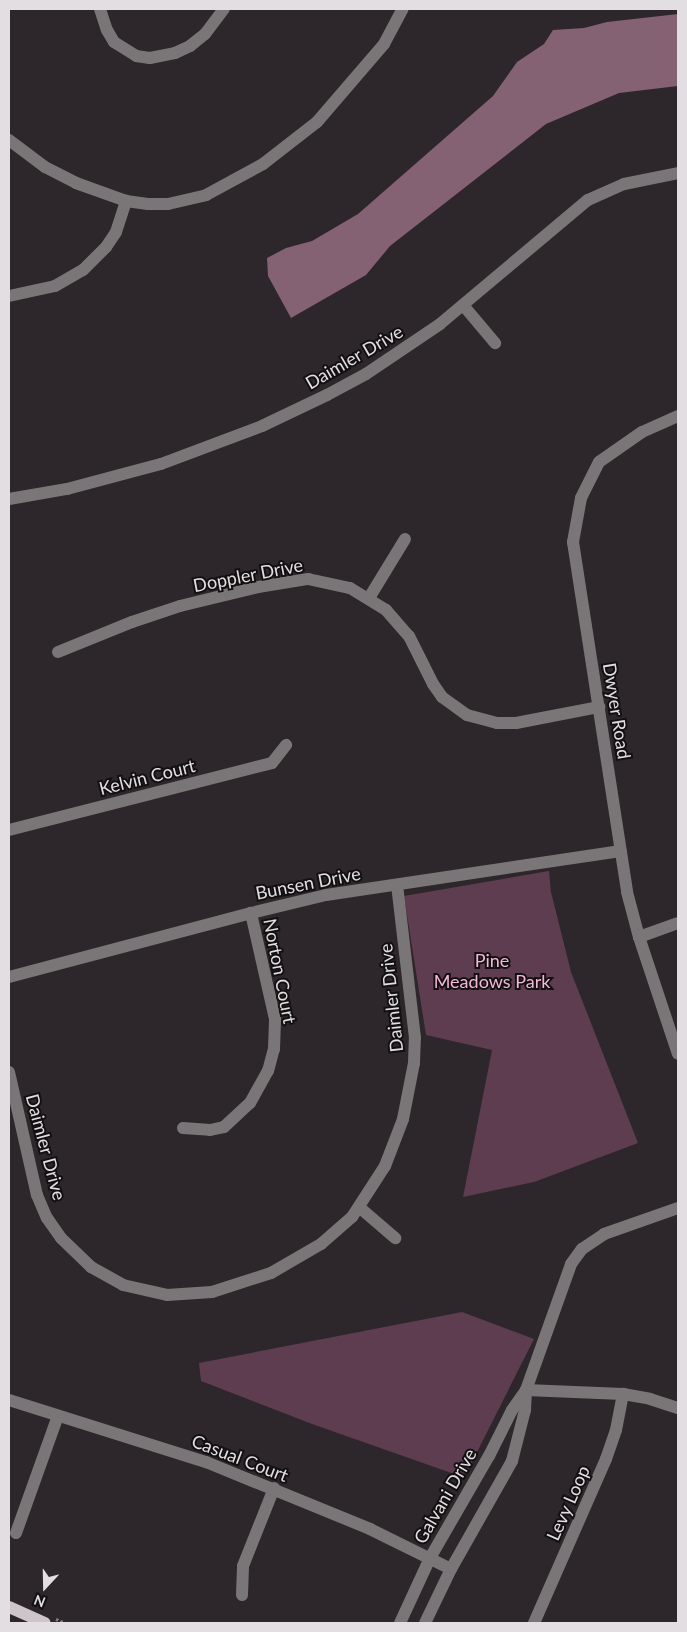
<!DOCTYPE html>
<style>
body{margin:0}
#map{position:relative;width:687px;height:1632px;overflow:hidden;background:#2d262a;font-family:Lato,sans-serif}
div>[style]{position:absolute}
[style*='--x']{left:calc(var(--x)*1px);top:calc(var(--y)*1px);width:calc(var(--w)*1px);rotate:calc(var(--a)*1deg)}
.green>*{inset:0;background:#5d3d4f}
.water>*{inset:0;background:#856174}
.path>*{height:2.5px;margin-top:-1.25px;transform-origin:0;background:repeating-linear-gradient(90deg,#807a7d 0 2.5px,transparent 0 5px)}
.minor>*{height:12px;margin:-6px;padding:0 6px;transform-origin:6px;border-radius:6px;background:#7a7678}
.major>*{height:12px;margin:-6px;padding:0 6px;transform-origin:6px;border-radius:6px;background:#cdc5c9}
span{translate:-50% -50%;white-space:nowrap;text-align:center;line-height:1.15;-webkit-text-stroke:4px #131012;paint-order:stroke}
.street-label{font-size:18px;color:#e3dee1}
.park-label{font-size:18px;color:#f5b7d8}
.frame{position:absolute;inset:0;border:10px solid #e3dee1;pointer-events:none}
.north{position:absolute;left:20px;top:1562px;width:50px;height:50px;-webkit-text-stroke:4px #131012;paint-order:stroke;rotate:201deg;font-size:14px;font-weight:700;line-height:20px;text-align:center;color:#e3dee1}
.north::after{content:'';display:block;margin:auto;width:18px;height:22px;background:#e3dee1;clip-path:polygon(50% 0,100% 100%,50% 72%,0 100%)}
</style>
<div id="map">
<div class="green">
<i style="clip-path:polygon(549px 871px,551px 892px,571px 972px,638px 1143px,534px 1182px,463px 1197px,492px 1050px,426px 1035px,404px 896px)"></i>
<i style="clip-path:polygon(462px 1312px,534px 1339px,467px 1472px,460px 1476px,312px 1424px,201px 1381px,199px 1363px)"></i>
</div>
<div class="water">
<i style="clip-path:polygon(678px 14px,678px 86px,619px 93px,546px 124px,390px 246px,366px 275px,291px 318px,268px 276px,267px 258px,286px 248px,312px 241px,358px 214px,493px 96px,517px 62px,544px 44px,553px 30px,584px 28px,607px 22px)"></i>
</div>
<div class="path">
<i style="--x:56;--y:1619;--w:11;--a:22"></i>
</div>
<div class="minor">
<i style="--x:100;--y:9;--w:22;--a:72"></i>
<i style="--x:107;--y:30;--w:14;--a:60"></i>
<i style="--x:114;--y:42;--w:26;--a:32"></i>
<i style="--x:136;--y:56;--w:14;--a:8"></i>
<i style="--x:150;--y:58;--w:25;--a:-11"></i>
<i style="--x:175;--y:53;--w:17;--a:-25"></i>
<i style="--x:190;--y:46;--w:19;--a:-39"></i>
<i style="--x:205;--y:34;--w:31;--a:-53"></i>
<i style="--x:9;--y:140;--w:45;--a:36.9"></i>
<i style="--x:45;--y:167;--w:35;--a:27"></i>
<i style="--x:76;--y:183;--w:53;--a:19.8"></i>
<i style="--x:126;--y:201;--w:22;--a:8"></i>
<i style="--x:148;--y:204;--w:20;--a:0"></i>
<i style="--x:168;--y:204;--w:39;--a:-13"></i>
<i style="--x:206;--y:195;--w:65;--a:-28.5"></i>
<i style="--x:263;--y:164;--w:68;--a:-37.9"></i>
<i style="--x:317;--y:122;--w:103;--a:-49.3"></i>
<i style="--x:384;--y:44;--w:40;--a:-62"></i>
<i style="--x:9;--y:296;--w:47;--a:-12.3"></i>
<i style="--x:55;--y:286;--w:32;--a:-30"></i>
<i style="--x:83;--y:270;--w:33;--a:-45"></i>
<i style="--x:106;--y:247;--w:18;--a:-56"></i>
<i style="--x:116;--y:232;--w:33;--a:-72"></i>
<i style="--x:463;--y:305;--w:50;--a:49.9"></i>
<i style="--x:678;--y:416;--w:39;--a:156"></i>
<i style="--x:642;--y:432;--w:52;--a:145.1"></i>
<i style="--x:599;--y:462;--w:40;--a:116.6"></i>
<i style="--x:581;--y:498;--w:45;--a:100.3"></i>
<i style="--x:573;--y:542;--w:354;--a:81.2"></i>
<i style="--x:627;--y:892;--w:47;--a:75.1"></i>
<i style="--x:639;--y:937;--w:123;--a:71.6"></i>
<i style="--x:9;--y:499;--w:59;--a:-9.8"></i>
<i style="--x:67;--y:489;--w:97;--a:-14.9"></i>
<i style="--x:161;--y:464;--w:108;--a:-20.6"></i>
<i style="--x:262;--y:426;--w:72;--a:-25.5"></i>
<i style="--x:327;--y:395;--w:44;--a:-28.3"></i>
<i style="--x:366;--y:374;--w:89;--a:-34"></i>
<i style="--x:440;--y:324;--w:193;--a:-40"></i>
<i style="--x:588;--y:200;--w:39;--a:-24"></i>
<i style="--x:624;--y:184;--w:55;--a:-11.5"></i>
<i style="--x:369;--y:598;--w:69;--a:-58.6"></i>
<i style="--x:58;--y:652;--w:80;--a:-22.1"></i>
<i style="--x:132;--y:622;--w:51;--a:-18.4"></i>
<i style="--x:180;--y:606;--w:80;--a:-13.7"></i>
<i style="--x:258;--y:587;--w:51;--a:-9.1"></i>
<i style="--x:308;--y:579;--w:43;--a:12.1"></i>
<i style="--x:350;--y:588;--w:42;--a:31.4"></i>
<i style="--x:386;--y:610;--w:35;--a:49"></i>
<i style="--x:409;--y:636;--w:54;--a:63.4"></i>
<i style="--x:433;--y:684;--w:16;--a:55"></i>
<i style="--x:442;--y:697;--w:31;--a:36"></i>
<i style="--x:467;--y:715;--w:31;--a:15"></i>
<i style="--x:497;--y:723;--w:19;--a:0"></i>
<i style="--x:516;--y:723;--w:85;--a:-10.9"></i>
<i style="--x:9;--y:830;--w:271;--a:-14.3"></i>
<i style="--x:272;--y:763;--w:23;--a:-52"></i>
<i style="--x:639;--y:937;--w:41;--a:-19.7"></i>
<i style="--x:9;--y:977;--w:250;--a:-14.8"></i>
<i style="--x:251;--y:913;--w:77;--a:-13.5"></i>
<i style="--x:326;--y:895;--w:298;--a:-8.5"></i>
<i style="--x:9;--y:1072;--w:126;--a:77.2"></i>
<i style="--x:37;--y:1195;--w:25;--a:67"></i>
<i style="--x:47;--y:1218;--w:24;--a:55"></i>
<i style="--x:61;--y:1238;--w:42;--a:44"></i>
<i style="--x:91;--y:1267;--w:37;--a:29"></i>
<i style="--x:123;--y:1285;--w:45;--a:12.8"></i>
<i style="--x:167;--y:1295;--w:45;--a:-3.8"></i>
<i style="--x:212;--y:1292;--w:62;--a:-17.9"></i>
<i style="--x:271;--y:1273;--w:58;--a:-30.1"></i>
<i style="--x:321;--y:1244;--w:41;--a:-41.1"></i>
<i style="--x:352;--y:1217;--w:61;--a:-57.1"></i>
<i style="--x:385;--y:1166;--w:50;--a:-69"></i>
<i style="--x:403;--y:1119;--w:57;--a:-78.9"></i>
<i style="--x:414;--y:1063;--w:25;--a:-88"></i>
<i style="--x:415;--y:1038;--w:154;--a:-96.7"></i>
<i style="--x:183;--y:1128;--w:27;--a:4"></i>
<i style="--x:210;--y:1130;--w:14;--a:-12"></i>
<i style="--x:224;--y:1127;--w:35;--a:-43"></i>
<i style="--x:250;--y:1103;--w:37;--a:-61"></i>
<i style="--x:268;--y:1071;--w:23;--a:-75"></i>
<i style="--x:274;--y:1049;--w:30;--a:-88"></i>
<i style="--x:275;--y:1019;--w:109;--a:-102.8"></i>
<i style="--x:359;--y:1207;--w:48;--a:40.7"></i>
<i style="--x:526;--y:1390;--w:97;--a:2.4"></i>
<i style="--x:623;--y:1394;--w:27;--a:10"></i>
<i style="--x:650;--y:1399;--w:29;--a:18"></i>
<i style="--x:9;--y:1400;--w:207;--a:17.5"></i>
<i style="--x:206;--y:1462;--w:177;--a:22.2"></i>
<i style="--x:370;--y:1529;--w:90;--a:26.3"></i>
<i style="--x:16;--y:1533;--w:124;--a:-70.3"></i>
<i style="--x:242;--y:1595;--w:29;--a:-88"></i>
<i style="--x:243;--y:1566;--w:84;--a:-68.3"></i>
<i style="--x:400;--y:1623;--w:72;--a:-65.2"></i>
<i style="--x:430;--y:1558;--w:118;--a:-60"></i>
<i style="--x:489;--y:1456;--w:51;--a:-63.4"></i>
<i style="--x:512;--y:1410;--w:24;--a:-55"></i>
<i style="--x:425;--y:1623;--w:60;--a:-64.3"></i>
<i style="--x:451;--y:1569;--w:124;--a:-60.5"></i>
<i style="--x:512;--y:1461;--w:53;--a:-75.7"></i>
<i style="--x:525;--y:1410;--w:20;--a:-87"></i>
<i style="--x:526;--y:1390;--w:134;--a:-70.3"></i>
<i style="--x:571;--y:1264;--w:19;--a:-54"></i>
<i style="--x:582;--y:1249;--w:27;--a:-34"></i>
<i style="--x:604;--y:1234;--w:78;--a:-19.4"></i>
<i style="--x:534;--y:1623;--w:179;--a:-66.3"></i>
<i style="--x:606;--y:1459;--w:31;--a:-71"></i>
<i style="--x:616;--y:1430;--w:37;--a:-79"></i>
</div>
<div class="major">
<i style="--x:9;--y:1607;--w:39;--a:24"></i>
</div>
<div class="street-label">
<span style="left:354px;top:357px;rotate:-30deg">Daimler Drive</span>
<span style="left:248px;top:575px;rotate:-11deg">Doppler Drive</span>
<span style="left:617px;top:711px;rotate:81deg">Dwyer Road</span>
<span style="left:147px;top:777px;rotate:-14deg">Kelvin Court</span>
<span style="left:308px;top:883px;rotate:-11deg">Bunsen Drive</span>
<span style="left:280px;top:971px;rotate:79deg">Norton Court</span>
<span style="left:391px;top:998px;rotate:-96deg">Daimler Drive</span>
<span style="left:46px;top:1147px;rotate:75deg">Daimler Drive</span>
<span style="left:240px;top:1458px;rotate:21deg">Casual Court</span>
<span style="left:445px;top:1496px;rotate:-60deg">Galvani Drive</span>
<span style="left:568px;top:1503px;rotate:-66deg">Levy Loop</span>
</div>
<div class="park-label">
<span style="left:492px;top:971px">Pine<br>Meadows Park</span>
</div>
<div class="frame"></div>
<div class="north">N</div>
</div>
